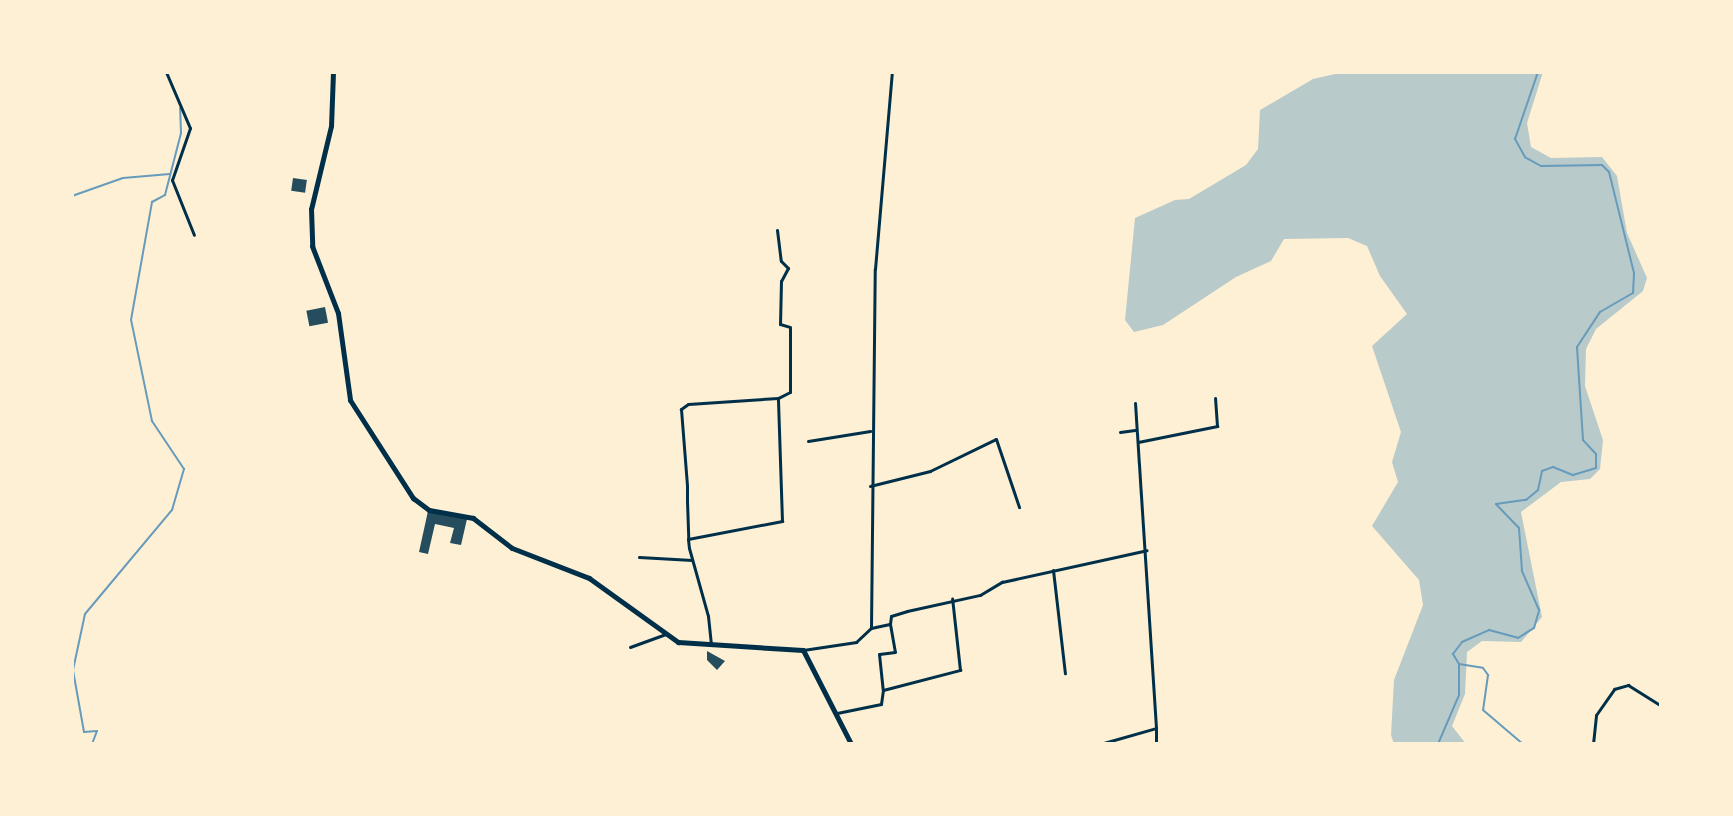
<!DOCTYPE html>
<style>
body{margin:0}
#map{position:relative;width:1733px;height:816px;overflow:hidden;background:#fdf0d5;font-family:Lora,serif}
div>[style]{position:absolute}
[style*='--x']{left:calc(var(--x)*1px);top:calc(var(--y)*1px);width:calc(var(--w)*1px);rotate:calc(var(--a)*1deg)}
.green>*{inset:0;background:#b9caca}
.stream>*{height:2px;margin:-1px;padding:0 1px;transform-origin:1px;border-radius:1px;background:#669bbc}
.building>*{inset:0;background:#264d5e;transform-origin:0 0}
.minor>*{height:3px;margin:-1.5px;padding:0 1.5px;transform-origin:1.5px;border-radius:1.5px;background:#003049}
.secondary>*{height:5px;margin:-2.5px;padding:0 2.5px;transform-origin:2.5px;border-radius:2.5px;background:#003049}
span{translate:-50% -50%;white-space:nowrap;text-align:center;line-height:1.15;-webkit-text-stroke:7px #fdf0d5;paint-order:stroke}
.frame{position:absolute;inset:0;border:74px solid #fdf0d5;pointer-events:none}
</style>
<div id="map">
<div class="green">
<i style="clip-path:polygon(1344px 72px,1543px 72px,1527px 123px,1531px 147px,1551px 158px,1602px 157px,1617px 176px,1627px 233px,1647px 278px,1643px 291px,1596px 329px,1586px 349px,1585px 386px,1603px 440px,1600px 469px,1590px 479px,1561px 482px,1521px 512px,1542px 617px,1521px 642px,1482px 641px,1467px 652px,1465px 694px,1452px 726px,1466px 744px,1394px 744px,1391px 735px,1394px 680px,1423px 605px,1419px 580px,1372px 526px,1398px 482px,1392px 462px,1401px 432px,1372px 346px,1407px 314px,1380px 276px,1367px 246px,1348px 238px,1284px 239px,1271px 261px,1236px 277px,1163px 325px,1134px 332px,1125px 320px,1135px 218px,1175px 200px,1189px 199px,1246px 165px,1258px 149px,1260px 110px,1313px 79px)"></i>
</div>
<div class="stream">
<i style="--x:72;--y:196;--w:54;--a:-19.4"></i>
<i style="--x:123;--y:178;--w:47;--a:-4.9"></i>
<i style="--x:1459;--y:664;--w:24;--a:9"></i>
<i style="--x:1483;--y:668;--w:9;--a:54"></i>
<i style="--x:1488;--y:675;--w:35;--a:98"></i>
<i style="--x:1483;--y:710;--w:52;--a:40.4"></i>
<i style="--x:92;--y:744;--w:14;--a:-69"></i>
<i style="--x:97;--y:731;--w:13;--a:176"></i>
<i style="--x:84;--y:732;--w:63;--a:-100.1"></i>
<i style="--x:73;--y:670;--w:57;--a:-77.9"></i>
<i style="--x:85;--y:614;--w:136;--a:-50.1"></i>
<i style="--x:172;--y:510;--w:43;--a:-73.7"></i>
<i style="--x:184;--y:469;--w:58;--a:-123.7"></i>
<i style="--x:152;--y:421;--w:103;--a:-101.7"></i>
<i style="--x:131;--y:320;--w:120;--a:-79.9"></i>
<i style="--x:152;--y:202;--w:15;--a:-28"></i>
<i style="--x:165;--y:195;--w:64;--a:-75.5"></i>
<i style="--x:181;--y:133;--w:25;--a:-92"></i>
<i style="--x:1438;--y:744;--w:53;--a:-66.8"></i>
<i style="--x:1459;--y:695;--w:31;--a:-90"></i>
<i style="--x:1459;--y:664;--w:12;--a:-121"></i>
<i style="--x:1453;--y:654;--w:15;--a:-53"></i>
<i style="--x:1462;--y:642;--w:30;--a:-24"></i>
<i style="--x:1489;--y:630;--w:30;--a:15"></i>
<i style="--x:1518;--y:638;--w:19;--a:-32"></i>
<i style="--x:1534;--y:628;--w:19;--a:-74"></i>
<i style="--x:1539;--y:610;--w:43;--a:-113.6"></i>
<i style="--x:1522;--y:571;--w:43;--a:-94"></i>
<i style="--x:1519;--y:528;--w:33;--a:-134"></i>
<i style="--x:1496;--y:504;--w:30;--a:-8"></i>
<i style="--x:1526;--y:500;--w:16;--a:-40"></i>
<i style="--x:1538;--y:490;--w:19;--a:-78"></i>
<i style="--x:1542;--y:471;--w:12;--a:-20"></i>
<i style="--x:1553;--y:467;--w:22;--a:22"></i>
<i style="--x:1573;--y:475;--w:24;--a:-17"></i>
<i style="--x:1596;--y:468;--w:14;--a:-90"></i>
<i style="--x:1596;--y:454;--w:19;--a:-133"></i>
<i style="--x:1583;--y:440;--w:93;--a:-93.7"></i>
<i style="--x:1577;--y:347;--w:42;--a:-56.7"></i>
<i style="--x:1600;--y:312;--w:38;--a:-30"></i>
<i style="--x:1633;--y:293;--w:20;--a:-87"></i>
<i style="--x:1634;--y:273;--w:104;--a:-103.9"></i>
<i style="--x:1609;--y:172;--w:10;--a:-135"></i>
<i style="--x:1602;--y:165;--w:61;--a:179.1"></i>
<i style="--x:1541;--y:166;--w:18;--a:-151"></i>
<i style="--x:1525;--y:157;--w:21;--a:-119"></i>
<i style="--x:1515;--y:139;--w:71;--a:-71.1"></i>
</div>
<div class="building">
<i style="left:293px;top:178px;width:14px;height:13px;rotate:8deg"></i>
<i style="left:325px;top:307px;width:16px;height:19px;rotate:79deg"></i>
<i style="clip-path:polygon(428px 511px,467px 519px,461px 545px,450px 543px,454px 528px,435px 524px,428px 554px,419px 552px)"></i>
<i style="clip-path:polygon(707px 651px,725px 661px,717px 670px,707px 660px)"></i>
</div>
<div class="minor">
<i style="--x:166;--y:72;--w:61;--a:66.8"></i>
<i style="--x:190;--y:128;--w:55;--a:109.1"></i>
<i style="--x:172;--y:180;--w:59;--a:68.2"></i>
<i style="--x:777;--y:230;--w:31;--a:83"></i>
<i style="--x:781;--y:261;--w:10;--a:45"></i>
<i style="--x:788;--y:268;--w:15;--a:118"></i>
<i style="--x:781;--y:281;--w:43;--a:91.3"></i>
<i style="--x:780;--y:324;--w:10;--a:17"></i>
<i style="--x:790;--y:327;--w:65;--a:90"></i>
<i style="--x:790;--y:392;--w:13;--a:153"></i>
<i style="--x:1135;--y:403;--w:326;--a:86.3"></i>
<i style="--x:1120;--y:432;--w:15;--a:-8"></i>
<i style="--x:808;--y:441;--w:63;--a:-9.2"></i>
<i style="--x:1138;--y:442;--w:81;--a:-11.4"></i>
<i style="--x:1217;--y:426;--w:28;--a:-94"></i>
<i style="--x:870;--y:486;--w:62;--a:-14"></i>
<i style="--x:930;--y:471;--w:73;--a:-25.9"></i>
<i style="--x:996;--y:439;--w:72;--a:71.3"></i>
<i style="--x:688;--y:539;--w:96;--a:-10.8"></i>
<i style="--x:782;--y:521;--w:123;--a:-91.9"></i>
<i style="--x:778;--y:398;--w:90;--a:176.2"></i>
<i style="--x:688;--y:404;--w:9;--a:144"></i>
<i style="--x:681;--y:409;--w:77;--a:85.5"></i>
<i style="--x:687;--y:486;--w:15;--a:90"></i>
<i style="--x:687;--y:501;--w:38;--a:88"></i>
<i style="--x:688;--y:539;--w:9;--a:84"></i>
<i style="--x:689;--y:548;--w:71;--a:74.4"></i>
<i style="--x:708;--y:616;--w:28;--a:84"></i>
<i style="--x:639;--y:557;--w:53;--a:3.2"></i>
<i style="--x:1053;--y:570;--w:104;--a:83.4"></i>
<i style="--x:890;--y:624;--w:28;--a:80"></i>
<i style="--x:895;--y:652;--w:16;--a:173"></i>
<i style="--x:879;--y:654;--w:36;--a:84"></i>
<i style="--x:883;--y:690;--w:80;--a:-14.6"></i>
<i style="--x:960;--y:670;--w:72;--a:-96.3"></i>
<i style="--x:871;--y:628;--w:19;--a:-12"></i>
<i style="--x:890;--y:624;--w:8;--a:-83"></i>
<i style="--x:891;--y:616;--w:17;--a:-17"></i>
<i style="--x:907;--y:611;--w:75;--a:-12.4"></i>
<i style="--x:980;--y:595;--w:26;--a:-31"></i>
<i style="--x:1002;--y:582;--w:148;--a:-12.4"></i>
<i style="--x:630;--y:647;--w:38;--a:-20"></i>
<i style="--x:803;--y:650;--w:54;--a:-8.6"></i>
<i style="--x:856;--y:642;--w:21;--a:-43"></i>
<i style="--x:871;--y:628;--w:359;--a:-89.4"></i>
<i style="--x:875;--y:269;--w:198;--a:-85.1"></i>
<i style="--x:837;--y:713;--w:45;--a:-11.6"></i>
<i style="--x:881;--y:704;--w:14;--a:-82"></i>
<i style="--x:1100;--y:744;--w:58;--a:-15.9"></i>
<i style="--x:1156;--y:728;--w:16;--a:90"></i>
<i style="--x:1593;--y:744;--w:29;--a:-84"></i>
<i style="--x:1596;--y:715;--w:32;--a:-55"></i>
<i style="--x:1614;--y:689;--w:15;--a:-16"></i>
<i style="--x:1628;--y:685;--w:39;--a:32"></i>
</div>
<div class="secondary">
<i style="--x:333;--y:72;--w:54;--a:92.1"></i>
<i style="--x:331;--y:126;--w:85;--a:103.5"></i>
<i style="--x:311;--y:209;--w:37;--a:88"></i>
<i style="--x:312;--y:246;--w:72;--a:68.8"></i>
<i style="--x:338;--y:313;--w:88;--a:82.1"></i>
<i style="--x:350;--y:400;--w:117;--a:57.3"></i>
<i style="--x:413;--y:498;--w:20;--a:37"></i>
<i style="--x:429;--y:510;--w:45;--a:10.3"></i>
<i style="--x:473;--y:518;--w:49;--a:37.6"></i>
<i style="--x:512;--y:548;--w:83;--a:21.3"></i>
<i style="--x:589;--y:578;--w:110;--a:35.7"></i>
<i style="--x:678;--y:642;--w:125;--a:3.7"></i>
<i style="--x:803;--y:650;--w:106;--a:62.9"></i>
</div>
<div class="frame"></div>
</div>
